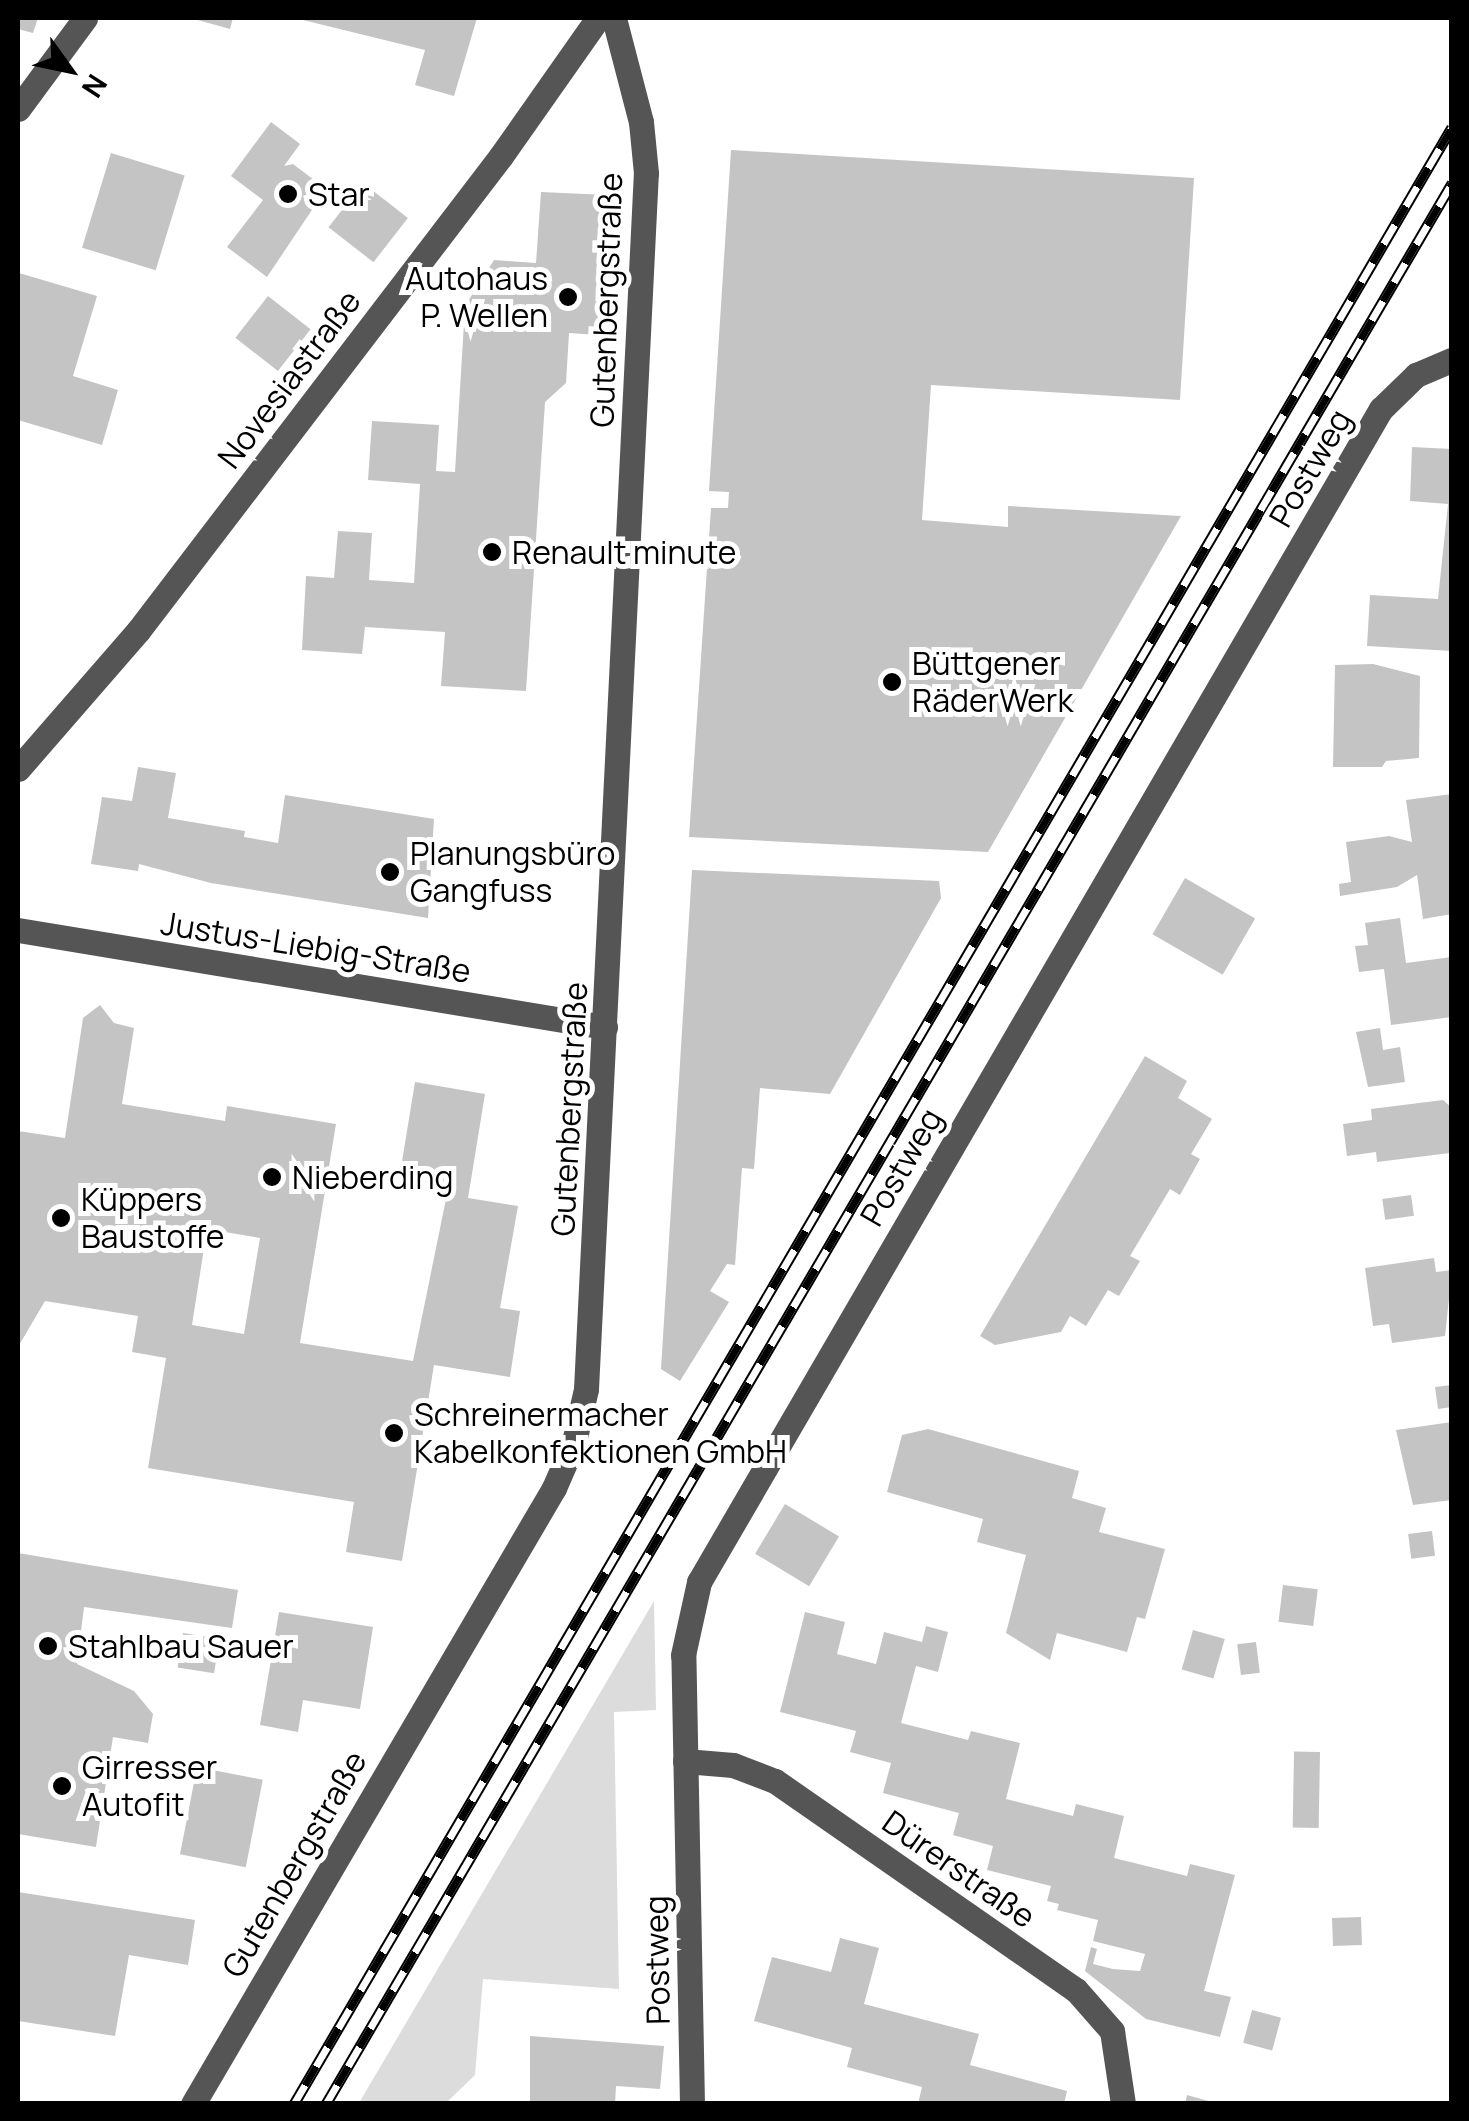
<!DOCTYPE html>
<meta charset="utf-8">
<style>
body{margin:0}
#map{position:relative;width:1469px;height:2121px;overflow:hidden;background:#fff;font-family:Manrope,sans-serif}
div>[style]{position:absolute}
[style*='--x']{left:calc(var(--x)*1px);top:calc(var(--y)*1px);width:calc(var(--w)*1px);rotate:calc(var(--a)*1deg)}
.green>*{inset:0;background:#dcdcdc}
.building>*{inset:0;background:#c4c4c4;transform-origin:0 0}
.minor>*{height:25px;margin:-12.5px;padding:0 12.5px;transform-origin:12.5px;border-radius:12.5px;background:#555}
.rail>*{height:11px;margin-top:-5.5px;transform-origin:0;background:repeating-linear-gradient(90deg,#fff 0 22px,#000 0 44px);box-sizing:border-box;border-block:2px solid #000}
.dots>*{width:28px;height:28px;translate:-50% -50%;box-sizing:border-box;border:5px solid #fff;border-radius:50%}
span{translate:-50% -50%;white-space:nowrap;text-align:center;line-height:1.15;-webkit-text-stroke:10px #fff;paint-order:stroke}
.poi-label{font-size:32px;color:#000}
.left{translate:0 -50%;text-align:left}
.right{translate:-100% -50%;text-align:right}
.street-label{font-size:32px;color:#000}
.frame{position:absolute;inset:0;border:20px solid #000;pointer-events:none}
.north{position:absolute;left:20px;top:20px;width:100px;height:100px;-webkit-text-stroke:8px #fff;paint-order:stroke;rotate:123deg;font-size:28px;font-weight:700;line-height:40px;text-align:center;color:#000}
.north::after{content:'';display:block;margin:auto;width:35px;height:45px;background:#000;clip-path:polygon(50% 0,100% 100%,50% 72%,0 100%)}
</style>
<div id="map">
<div class="green">
<i style="clip-path:polygon(654px 1601px,656px 1710px,614px 1712px,619px 1989px,483px 1979px,475px 2075px,446px 2103px,359px 2103px)"></i>
</div>
<div class="building">
<i style="clip-path:polygon(18px 18px,38px 18px,33px 33px,18px 29px)"></i>
<i style="clip-path:polygon(194px 19px,194px 18px,233px 18px,230px 29px)"></i>
<i style="clip-path:polygon(299px 19px,299px 18px,477px 18px,454px 96px,415px 85px,425px 50px)"></i>
<i style="clip-path:polygon(271px 122px,300px 144px,284px 166px,293px 164px,326px 189px,267px 277px,227px 247px,263px 200px,231px 176px)"></i>
<i style="clip-path:polygon(731px 150px,1194px 178px,1180px 400px,931px 385px,922px 520px,1008px 527px,1008px 506px,1181px 516px,988px 852px,689px 837px,711px 508px,728px 508px,729px 492px,709px 491px)"></i>
<i style="left:111px;top:153px;width:77px;height:99px;rotate:17deg"></i>
<i style="left:363px;top:183px;width:57px;height:56px;rotate:38deg"></i>
<i style="clip-path:polygon(541px 192px,607px 195px,598px 335px,569px 333px,566px 383px,545px 402px,526px 691px,441px 686px,445px 632px,365px 627px,362px 654px,302px 650px,306px 576px,334px 578px,338px 531px,372px 533px,369px 580px,414px 583px,420px 484px,368px 480px,372px 421px,439px 425px,436px 471px,455px 472px,465px 306px,494px 260px,536px 263px)"></i>
<i style="clip-path:polygon(19px 273px,97px 296px,73px 376px,118px 390px,102px 445px,18px 420px)"></i>
<i style="left:268px;top:296px;width:54px;height:53px;rotate:38deg"></i>
<i style="clip-path:polygon(1412px 447px,1452px 449px,1452px 651px,1367px 646px,1370px 595px,1438px 599px,1448px 504px,1410px 501px)"></i>
<i style="clip-path:polygon(1373px 664px,1420px 676px,1419px 758px,1386px 761px,1382px 767px,1333px 767px,1335px 665px)"></i>
<i style="clip-path:polygon(138px 767px,176px 773px,168px 818px,245px 831px,244px 837px,278px 843px,285px 795px,434px 819px,428px 918px,211px 883px,139px 864px,138px 871px,91px 864px,102px 797px,132px 801px)"></i>
<i style="clip-path:polygon(1452px 794px,1452px 914px,1423px 919px,1417px 875px,1397px 887px,1340px 896px,1339px 884px,1351px 882px,1346px 842px,1389px 836px,1412px 842px,1406px 800px)"></i>
<i style="clip-path:polygon(692px 870px,939px 881px,941px 898px,830px 1094px,760px 1088px,754px 1169px,742px 1168px,735px 1265px,727px 1264px,710px 1291px,729px 1302px,680px 1381px,661px 1369px)"></i>
<i style="left:1185px;top:878px;width:81px;height:65px;rotate:30deg"></i>
<i style="clip-path:polygon(1400px 918px,1406px 963px,1452px 957px,1452px 1017px,1391px 1025px,1384px 969px,1359px 972px,1355px 946px,1368px 945px,1365px 923px)"></i>
<i style="clip-path:polygon(evenodd,100px 1005px,114px 1023px,134px 1028px,122px 1104px,225px 1121px,227px 1106px,336px 1124px,300px 1343px,413px 1361px,447px 1194px,398px 1186px,415px 1082px,485px 1094px,468px 1198px,518px 1206px,500px 1308px,520px 1311px,510px 1377px,434px 1365px,402px 1561px,346px 1552px,354px 1502px,148px 1468px,166px 1358px,132px 1352px,138px 1316px,45px 1301px,18px 1347px,18px 1131px,65px 1138px,83px 1018px,100px 1005px,207px 1229px,260px 1238px,244px 1334px,192px 1325px,207px 1229px)"></i>
<i style="clip-path:polygon(1380px 1028px,1383px 1050px,1400px 1047px,1405px 1082px,1368px 1087px,1356px 1032px)"></i>
<i style="clip-path:polygon(1145px 1056px,1187px 1081px,1178px 1098px,1212px 1119px,1191px 1154px,1200px 1159px,1180px 1195px,1170px 1189px,1130px 1256px,1140px 1261px,1119px 1296px,1108px 1290px,1086px 1326px,1070px 1316px,1061px 1332px,995px 1345px,980px 1336px)"></i>
<i style="clip-path:polygon(1443px 1100px,1452px 1108px,1450px 1153px,1377px 1162px,1376px 1152px,1347px 1156px,1343px 1124px,1372px 1120px,1371px 1109px)"></i>
<i style="left:1411px;top:1195px;width:21px;height:29px;rotate:82deg"></i>
<i style="clip-path:polygon(1434px 1258px,1436px 1272px,1452px 1270px,1445px 1336px,1392px 1343px,1389px 1324px,1373px 1326px,1365px 1268px)"></i>
<i style="clip-path:polygon(1452px 1385px,1452px 1407px,1438px 1409px,1435px 1387px)"></i>
<i style="clip-path:polygon(1452px 1422px,1452px 1500px,1413px 1505px,1396px 1430px)"></i>
<i style="clip-path:polygon(928px 1429px,1079px 1471px,1072px 1498px,1106px 1508px,1099px 1532px,1165px 1549px,1145px 1619px,1137px 1617px,1127px 1652px,1057px 1633px,1050px 1660px,1006px 1633px,1026px 1555px,977px 1542px,983px 1519px,887px 1492px,902px 1435px)"></i>
<i style="left:785px;top:1504px;width:63px;height:58px;rotate:31deg"></i>
<i style="left:1432px;top:1531px;width:25px;height:24px;rotate:83deg"></i>
<i style="clip-path:polygon(18px 1553px,238px 1590px,232px 1628px,84px 1607px,77px 1664px,134px 1691px,153px 1714px,148px 1743px,113px 1737px,96px 1847px,18px 1834px)"></i>
<i style="left:1283px;top:1585px;width:35px;height:37px;rotate:7deg"></i>
<i style="clip-path:polygon(279px 1612px,373px 1627px,360px 1709px,303px 1700px,298px 1732px,260px 1725px)"></i>
<i style="clip-path:polygon(805px 1612px,845px 1622px,837px 1654px,876px 1664px,884px 1632px,922px 1642px,926px 1626px,948px 1632px,938px 1672px,916px 1666px,901px 1723px,968px 1740px,971px 1731px,1020px 1743px,1006px 1799px,1073px 1816px,1076px 1804px,1124px 1816px,1114px 1858px,1187px 1876px,1190px 1864px,1235px 1875px,1204px 1991px,1231px 1997px,1220px 2037px,1146px 2019px,1085px 1971px,1091px 1947px,1097px 1949px,1093px 1964px,1113px 1969px,1140px 1971px,1145px 1954px,1093px 1941px,1098px 1920px,1057px 1910px,1059px 1904px,1047px 1901px,1051px 1886px,987px 1870px,993px 1846px,953px 1835px,959px 1813px,883px 1793px,891px 1763px,850px 1752px,856px 1731px,780px 1712px)"></i>
<i style="left:1193px;top:1630px;width:33px;height:41px;rotate:16deg"></i>
<i style="left:183px;top:1633px;width:37px;height:35px;rotate:9deg"></i>
<i style="left:1256px;top:1642px;width:31px;height:19px;rotate:83deg"></i>
<i style="left:1320px;top:1752px;width:76px;height:26px;rotate:91deg"></i>
<i style="left:197px;top:1767px;width:67px;height:89px;rotate:11deg"></i>
<i style="clip-path:polygon(18px 1892px,195px 1920px,188px 1965px,129px 1955px,115px 2036px,18px 2021px)"></i>
<i style="left:1361px;top:1917px;width:28px;height:29px;rotate:88deg"></i>
<i style="clip-path:polygon(840px 1938px,879px 1948px,864px 2004px,979px 2034px,970px 2065px,1067px 2091px,1064px 2104px,918px 2104px,922px 2087px,847px 2067px,852px 2048px,754px 2021px,772px 1957px,831px 1972px)"></i>
<i style="left:1252px;top:2010px;width:30px;height:34px;rotate:15deg"></i>
<i style="clip-path:polygon(530px 2036px,664px 2046px,660px 2089px,616px 2086px,615px 2104px,530px 2104px)"></i>
<i style="clip-path:polygon(1187px 2095px,1212px 2102px,1212px 2104px,1185px 2104px)"></i>
</div>
<div class="minor">
<i style="--x:18;--y:109;--w:113;--a:-53.6"></i>
<i style="--x:18;--y:769;--w:183;--a:-49"></i>
<i style="--x:138;--y:631;--w:598;--a:-52.61"></i>
<i style="--x:501;--y:156;--w:169;--a:-54.9"></i>
<i style="--x:18;--y:930;--w:595;--a:9.38"></i>
<i style="--x:685;--y:1761;--w:48;--a:4.8"></i>
<i style="--x:733;--y:1765;--w:45;--a:20.9"></i>
<i style="--x:775;--y:1781;--w:366;--a:34.8"></i>
<i style="--x:1076;--y:1990;--w:55;--a:48.7"></i>
<i style="--x:1112;--y:2031;--w:74;--a:81.4"></i>
<i style="--x:193;--y:2104;--w:714;--a:-59.63"></i>
<i style="--x:554;--y:1488;--w:50;--a:-66.5"></i>
<i style="--x:574;--y:1442;--w:54;--a:-77.2"></i>
<i style="--x:586;--y:1389;--w:1217;--a:-87.18"></i>
<i style="--x:646;--y:173;--w:51;--a:-95.6"></i>
<i style="--x:641;--y:122;--w:107;--a:-104.6"></i>
<i style="--x:692;--y:2104;--w:449;--a:-91.1"></i>
<i style="--x:683;--y:1655;--w:75;--a:-77.6"></i>
<i style="--x:699;--y:1582;--w:1357;--a:-59.83"></i>
<i style="--x:1381;--y:409;--w:49;--a:-44.2"></i>
<i style="--x:1416;--y:375;--w:39;--a:-23"></i>
</div>
<div class="rail">
<i style="--x:294;--y:2104;--w:2291;--a:-59.64"></i>
<i style="--x:326;--y:2104;--w:2227;--a:-59.62"></i>
</div>
<div class="dots">
<i style="left:288px;top:194px;background:#000"></i>
<i style="left:568px;top:297px;background:#000"></i>
<i style="left:492px;top:552px;background:#000"></i>
<i style="left:892px;top:682px;background:#000"></i>
<i style="left:390px;top:872px;background:#000"></i>
<i style="left:272px;top:1177px;background:#000"></i>
<i style="left:61px;top:1218px;background:#000"></i>
<i style="left:394px;top:1433px;background:#000"></i>
<i style="left:48px;top:1646px;background:#000"></i>
<i style="left:62px;top:1786px;background:#000"></i>
</div>
<div class="poi-label">
<span class="left" style="left:308px;top:194px">Star</span>
<span class="right" style="left:548px;top:297px">Autohaus<br>P. Wellen</span>
<span class="left" style="left:512px;top:552px">Renault minute</span>
<span class="left" style="left:912px;top:682px">Büttgener<br>RäderWerk</span>
<span class="left" style="left:410px;top:872px">Planungsbüro<br>Gangfuss</span>
<span class="left" style="left:292px;top:1177px">Nieberding</span>
<span class="left" style="left:81px;top:1218px">Küppers<br>Baustoffe</span>
<span class="left" style="left:414px;top:1433px">Schreinermacher<br>Kabelkonfektionen GmbH</span>
<span class="left" style="left:68px;top:1646px">Stahlbau Sauer</span>
<span class="left" style="left:82px;top:1786px">Girresser<br>Autofit</span>
</div>
<div class="street-label">
<span style="left:606px;top:300px;rotate:-88deg">Gutenbergstraße</span>
<span style="left:289px;top:379px;rotate:-53deg">Novesiastraße</span>
<span style="left:1310px;top:468px;rotate:-60deg">Postweg</span>
<span style="left:316px;top:947px;rotate:9deg">Justus-Liebig-Straße</span>
<span style="left:569px;top:1109px;rotate:-87deg">Gutenbergstraße</span>
<span style="left:901px;top:1167px;rotate:-60deg">Postweg</span>
<span style="left:294px;top:1864px;rotate:-60deg">Gutenbergstraße</span>
<span style="left:959px;top:1869px;rotate:35deg">Dürerstraße</span>
<span style="left:657px;top:1960px;rotate:-91deg">Postweg</span>
</div>
<div class="frame"></div>
<div class="north">N</div>
</div>
